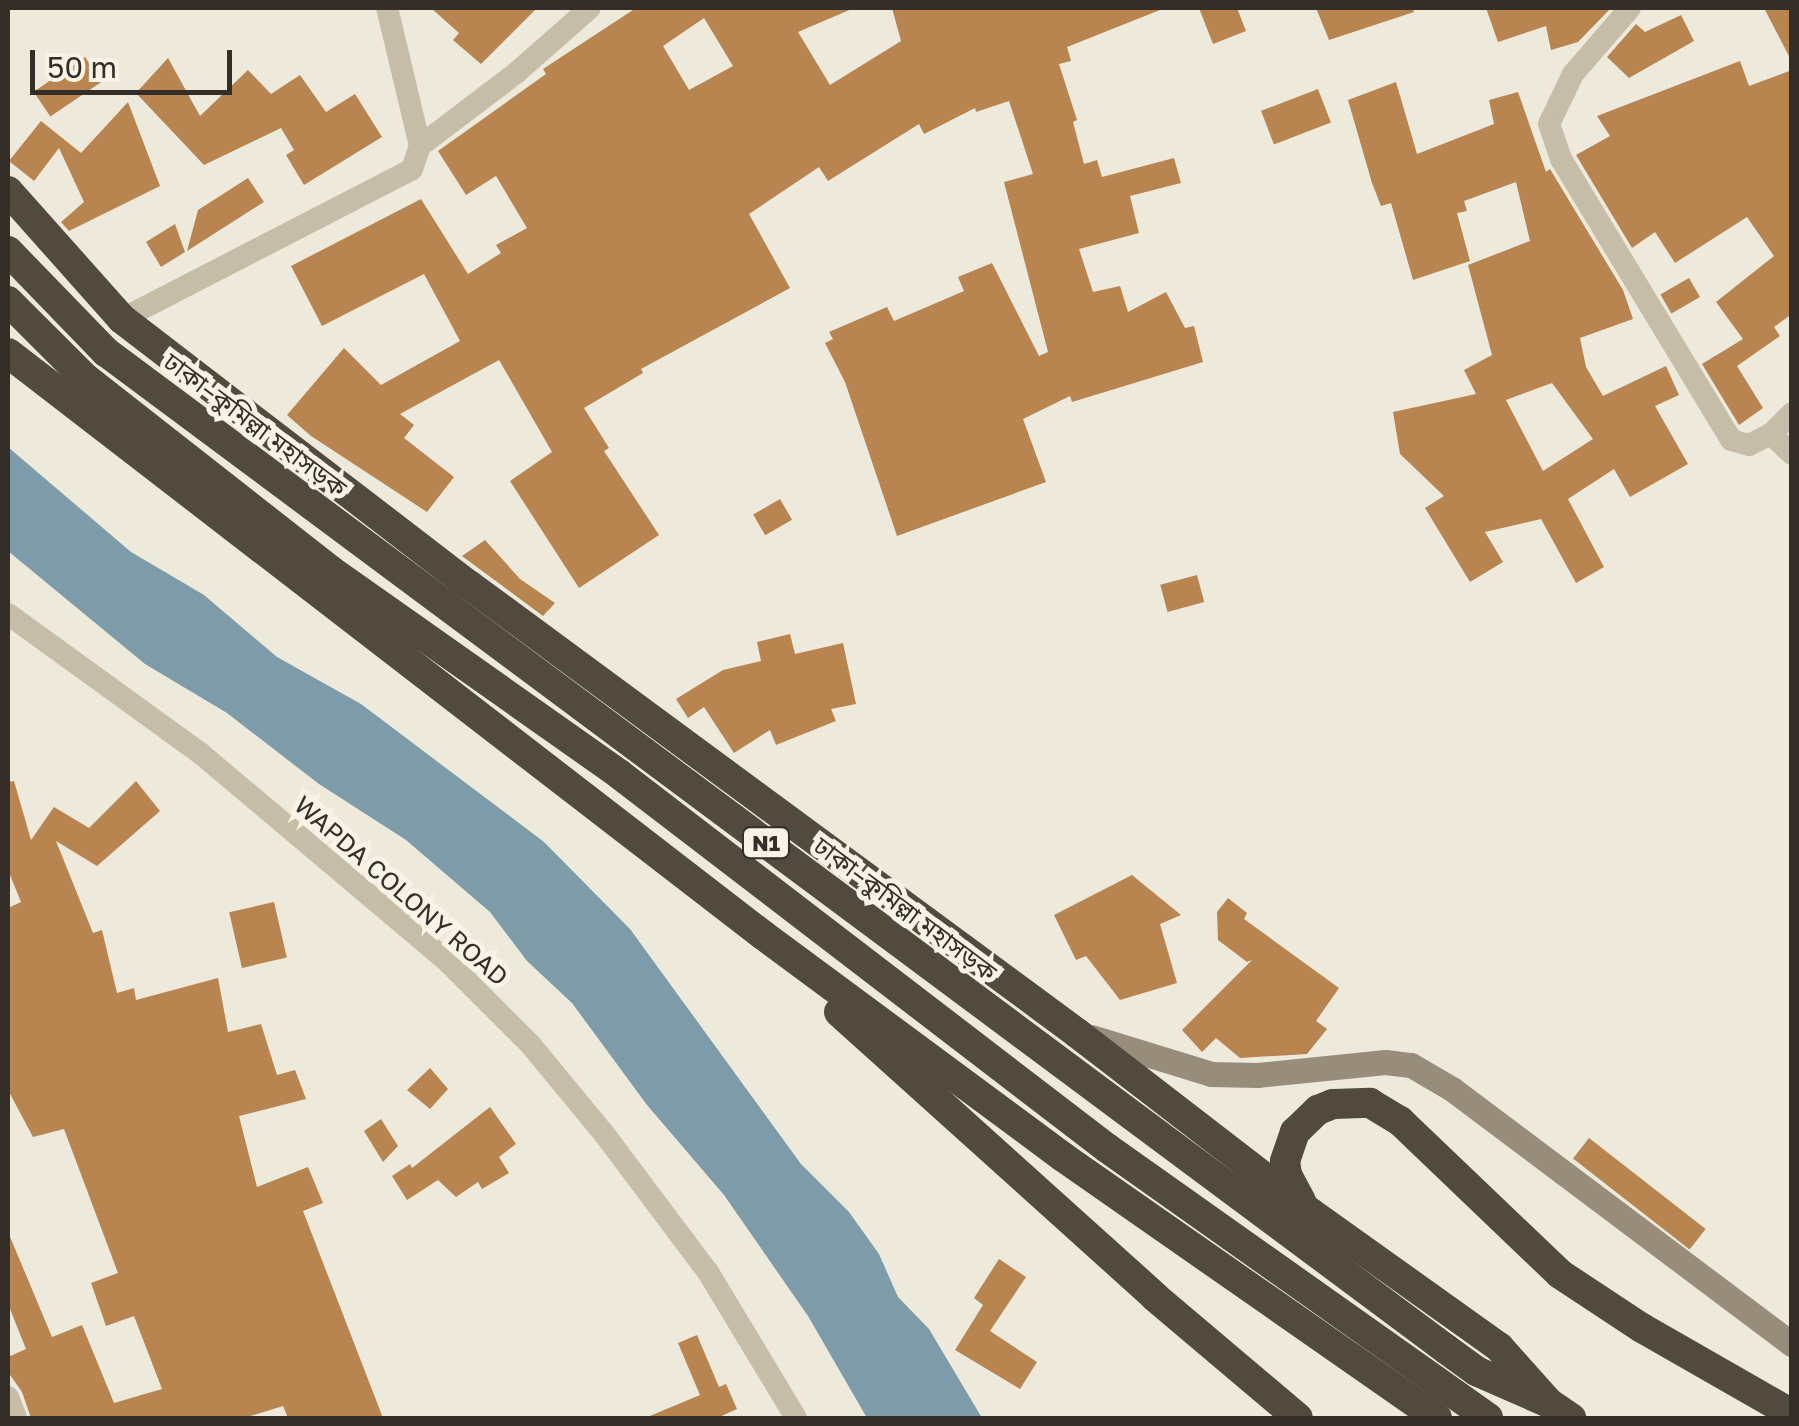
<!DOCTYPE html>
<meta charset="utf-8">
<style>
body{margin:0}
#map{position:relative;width:1799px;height:1426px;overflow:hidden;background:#eeeadb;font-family:"Golos Text","Noto Sans Bengali",sans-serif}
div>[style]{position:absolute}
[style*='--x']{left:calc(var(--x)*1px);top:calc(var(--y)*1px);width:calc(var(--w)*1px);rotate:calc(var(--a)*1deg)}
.water>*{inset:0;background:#7d9ba8}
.building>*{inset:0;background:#b8844f;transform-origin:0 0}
.street>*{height:22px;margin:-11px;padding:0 11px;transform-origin:11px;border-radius:11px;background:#c5bda8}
.secondary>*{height:25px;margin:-12.5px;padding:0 12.5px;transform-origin:12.5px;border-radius:12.5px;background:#988d7a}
.highway>*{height:30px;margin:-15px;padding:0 15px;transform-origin:15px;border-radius:15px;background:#534a3f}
span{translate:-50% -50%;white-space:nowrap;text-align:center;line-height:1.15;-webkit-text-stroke:10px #f7f3e6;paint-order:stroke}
.shield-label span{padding:2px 8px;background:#f7f3e6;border:2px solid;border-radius:8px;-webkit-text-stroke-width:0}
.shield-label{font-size:22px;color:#332e27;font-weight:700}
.street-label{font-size:25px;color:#332e27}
.frame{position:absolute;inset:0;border:10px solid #332e27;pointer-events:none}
.scale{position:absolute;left:30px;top:50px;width:202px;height:45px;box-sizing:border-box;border:5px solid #332e27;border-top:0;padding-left:12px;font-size:30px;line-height:35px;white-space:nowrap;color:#332e27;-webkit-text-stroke:8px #f7f3e6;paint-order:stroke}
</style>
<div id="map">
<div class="water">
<i style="clip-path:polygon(8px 447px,131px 552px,204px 595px,277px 657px,361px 704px,544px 842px,630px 929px,801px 1164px,849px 1212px,879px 1254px,898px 1297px,929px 1329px,982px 1418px,867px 1418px,808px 1316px,724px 1195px,647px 1105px,572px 1003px,527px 961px,490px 912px,406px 840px,319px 784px,227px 713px,145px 664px,8px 551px)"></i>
</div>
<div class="building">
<i style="clip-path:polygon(431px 8px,537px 8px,481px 64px,453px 40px,459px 33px)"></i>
<i style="clip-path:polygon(evenodd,636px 8px,854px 8px,798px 32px,830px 85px,901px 41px,892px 8px,1165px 8px,1067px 47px,1071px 61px,1059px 64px,1077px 120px,1073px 122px,1084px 164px,1097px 160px,1102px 177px,1174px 158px,1181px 183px,1130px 196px,1139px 233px,1079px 249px,1093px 292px,1120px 286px,1128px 312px,1166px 292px,1185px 328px,1194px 326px,1203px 362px,1072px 402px,1070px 396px,1023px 419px,1046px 482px,897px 536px,845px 382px,825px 343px,833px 339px,829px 332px,887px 307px,894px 321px,964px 291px,958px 277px,992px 263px,1039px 356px,1048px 352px,1004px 182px,1033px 174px,1009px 101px,976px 112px,975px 108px,924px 134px,919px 124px,828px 181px,819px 167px,749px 214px,790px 288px,641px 369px,643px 373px,584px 408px,609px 448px,604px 451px,659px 535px,579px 588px,510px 481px,552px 452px,499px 360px,400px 414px,414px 425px,404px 438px,454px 477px,427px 512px,311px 436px,287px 415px,344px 348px,381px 385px,460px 341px,424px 274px,322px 326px,291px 266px,421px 199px,468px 274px,501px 253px,496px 245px,527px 228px,496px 176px,466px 195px,438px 151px,546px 74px,543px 69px,636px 8px,704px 18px,733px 66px,689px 90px,663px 46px,704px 18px)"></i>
<i style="clip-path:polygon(1199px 8px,1237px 8px,1246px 31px,1213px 44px)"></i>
<i style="clip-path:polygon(1316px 8px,1413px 8px,1414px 12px,1329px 40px)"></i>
<i style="clip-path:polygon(1486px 8px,1611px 8px,1578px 42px,1551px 50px,1546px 26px,1498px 42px)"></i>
<i style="clip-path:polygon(1764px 8px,1792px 8px,1792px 62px)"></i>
<i style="clip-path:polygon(1681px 15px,1694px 41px,1629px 78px,1607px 57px,1636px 24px,1645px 32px)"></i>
<i style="left:85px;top:57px;width:30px;height:62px;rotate:56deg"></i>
<i style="clip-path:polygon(168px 58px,200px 116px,248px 70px,271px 94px,300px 75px,326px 112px,355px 94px,382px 137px,304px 185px,286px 155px,294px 150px,281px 128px,204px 165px,136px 93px)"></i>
<i style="clip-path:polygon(1740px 61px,1749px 86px,1792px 70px,1792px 314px,1774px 327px,1780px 336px,1737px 366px,1763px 408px,1739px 425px,1702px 364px,1743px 339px,1716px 302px,1774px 256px,1747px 217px,1675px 263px,1655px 232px,1632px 248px,1576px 155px,1610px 136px,1597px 116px)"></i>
<i style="clip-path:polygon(evenodd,1396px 82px,1417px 154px,1494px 124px,1489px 100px,1518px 92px,1546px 172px,1550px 169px,1623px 290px,1633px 319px,1580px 338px,1586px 367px,1603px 396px,1666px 366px,1679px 395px,1655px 406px,1688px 464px,1630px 497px,1614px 469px,1568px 499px,1604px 567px,1576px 583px,1541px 519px,1485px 532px,1503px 562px,1470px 582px,1425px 508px,1444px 496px,1400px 454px,1393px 412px,1476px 394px,1464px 370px,1492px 355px,1468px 265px,1530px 241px,1516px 182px,1464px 201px,1467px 211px,1457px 213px,1470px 261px,1413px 280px,1391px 203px,1381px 206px,1372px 183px,1348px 100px,1396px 82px,1552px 383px,1593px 439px,1543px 471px,1506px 400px,1552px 383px)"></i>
<i style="left:1318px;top:89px;width:36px;height:61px;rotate:69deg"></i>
<i style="clip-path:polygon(128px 102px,160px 186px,69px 231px,61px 222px,84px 202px,59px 148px,34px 181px,9px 161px,41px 121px,81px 153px)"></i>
<i style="clip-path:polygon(248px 178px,264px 202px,187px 251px,198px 210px)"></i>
<i style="clip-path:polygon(175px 224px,185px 252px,161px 267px,146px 242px)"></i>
<i style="left:1689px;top:278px;width:22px;height:33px;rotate:60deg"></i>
<i style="left:780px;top:499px;width:24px;height:31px;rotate:60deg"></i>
<i style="clip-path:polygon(485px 540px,520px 579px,555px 603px,543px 616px,462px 556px)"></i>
<i style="left:1197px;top:575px;width:28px;height:38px;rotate:75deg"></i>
<i style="clip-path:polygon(790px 634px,795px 654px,843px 643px,856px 704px,831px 709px,836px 721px,776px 745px,770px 730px,734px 753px,704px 707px,688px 718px,676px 699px,723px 670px,761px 661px,757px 642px)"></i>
<i style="clip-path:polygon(14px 781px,31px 840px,54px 807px,89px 828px,136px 781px,160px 811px,97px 866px,56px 841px,93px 933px,102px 930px,117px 993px,134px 988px,136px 1000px,218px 978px,228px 1032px,261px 1024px,277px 1075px,295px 1070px,306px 1099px,239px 1116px,257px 1187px,308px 1167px,323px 1203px,303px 1211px,383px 1418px,288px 1418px,283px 1406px,244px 1418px,31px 1418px,22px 1392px,8px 1372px,8px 1357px,26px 1349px,8px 1304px,8px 1232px,52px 1337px,82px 1325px,114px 1403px,162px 1389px,134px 1316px,106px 1326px,91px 1283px,118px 1273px,64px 1129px,33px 1137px,8px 1090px,8px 908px,21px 902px,8px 870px,8px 782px)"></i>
<i style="clip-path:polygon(1132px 875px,1181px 915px,1160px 924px,1177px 983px,1120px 1000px,1086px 956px,1076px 960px,1054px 915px)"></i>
<i style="clip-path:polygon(1228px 898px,1247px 913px,1244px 919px,1339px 988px,1316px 1021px,1327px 1029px,1307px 1054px,1240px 1058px,1216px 1038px,1202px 1052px,1182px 1030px,1252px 960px,1247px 962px,1218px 940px,1217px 912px)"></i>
<i style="left:274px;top:902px;width:57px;height:46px;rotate:77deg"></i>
<i style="clip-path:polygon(430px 1068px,448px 1089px,430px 1109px,407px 1090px)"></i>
<i style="clip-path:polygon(490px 1107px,516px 1144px,499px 1157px,509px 1173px,482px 1189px,478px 1182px,456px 1197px,438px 1180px,407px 1200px,392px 1176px,410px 1164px,412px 1168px)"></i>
<i style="clip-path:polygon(381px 1119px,398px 1146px,383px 1162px,364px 1131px)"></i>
<i style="left:1589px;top:1138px;width:148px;height:26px;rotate:38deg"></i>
<i style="clip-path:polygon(999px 1259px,1026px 1277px,990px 1331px,1037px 1362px,1020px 1389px,955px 1350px,983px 1305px,974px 1298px)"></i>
<i style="clip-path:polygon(697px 1335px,719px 1387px,726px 1384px,737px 1409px,717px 1418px,645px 1418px,700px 1395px,678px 1343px)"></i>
</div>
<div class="street">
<i style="--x:1630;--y:8;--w:87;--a:130.8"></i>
<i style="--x:1573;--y:74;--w:55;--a:115.6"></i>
<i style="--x:1549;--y:124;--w:37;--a:71"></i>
<i style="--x:1561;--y:159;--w:328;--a:58.8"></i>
<i style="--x:1731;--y:440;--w:19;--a:16"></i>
<i style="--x:1749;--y:445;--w:25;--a:-27"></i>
<i style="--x:420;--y:146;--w:121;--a:-37.2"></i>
<i style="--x:516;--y:73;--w:98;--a:-41.3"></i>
<i style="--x:122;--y:319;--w:326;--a:-27.3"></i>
<i style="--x:412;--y:169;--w:24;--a:-71"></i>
<i style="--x:420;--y:146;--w:142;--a:-103.4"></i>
<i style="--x:1792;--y:413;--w:30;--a:135"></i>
<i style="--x:1771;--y:434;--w:29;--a:44"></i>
<i style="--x:8;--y:614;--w:237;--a:35.9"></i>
<i style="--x:200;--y:753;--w:326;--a:40.1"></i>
<i style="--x:449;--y:963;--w:115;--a:45"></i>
<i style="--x:530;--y:1044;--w:118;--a:50.5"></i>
<i style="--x:605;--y:1135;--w:171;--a:53.1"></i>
<i style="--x:708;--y:1272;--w:170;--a:58.9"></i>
<i style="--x:8;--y:1397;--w:22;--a:69"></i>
</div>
<div class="secondary">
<i style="--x:1091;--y:1037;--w:126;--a:17.1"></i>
<i style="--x:1211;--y:1074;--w:46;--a:1.2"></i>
<i style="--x:1257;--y:1075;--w:129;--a:-5.8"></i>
<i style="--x:1385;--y:1062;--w:26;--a:7"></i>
<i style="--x:1411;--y:1065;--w:48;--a:30.3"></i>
<i style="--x:1452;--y:1089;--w:425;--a:36.9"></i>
</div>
<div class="highway">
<i style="--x:8;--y:191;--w:171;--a:48.3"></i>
<i style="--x:122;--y:319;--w:437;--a:37.5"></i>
<i style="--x:469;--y:585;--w:755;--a:36.38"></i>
<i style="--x:1077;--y:1033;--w:295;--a:37.6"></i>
<i style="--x:1311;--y:1213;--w:231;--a:35.5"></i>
<i style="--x:1499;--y:1347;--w:75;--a:48.2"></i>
<i style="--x:8;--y:251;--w:141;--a:45.9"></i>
<i style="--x:106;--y:352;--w:1670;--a:36.65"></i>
<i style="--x:1446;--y:1349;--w:37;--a:36"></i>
<i style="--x:1476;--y:1371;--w:80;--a:23.7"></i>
<i style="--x:1549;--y:1403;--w:27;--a:34"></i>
<i style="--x:8;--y:301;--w:107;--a:45"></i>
<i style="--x:84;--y:377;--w:313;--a:38.1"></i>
<i style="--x:330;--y:570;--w:354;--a:35.2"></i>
<i style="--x:619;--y:774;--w:615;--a:37.47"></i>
<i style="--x:1107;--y:1148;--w:467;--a:35.3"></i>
<i style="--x:8;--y:353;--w:953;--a:37.63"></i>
<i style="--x:763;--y:935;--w:373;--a:36.5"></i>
<i style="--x:1063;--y:1157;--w:456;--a:34.9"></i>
<i style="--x:839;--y:1012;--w:426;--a:42"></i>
<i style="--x:1155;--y:1297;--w:187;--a:40.2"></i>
<i style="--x:1301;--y:1201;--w:30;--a:-118"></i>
<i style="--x:1287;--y:1175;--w:14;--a:-98"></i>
<i style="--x:1285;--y:1161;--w:31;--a:-71"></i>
<i style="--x:1295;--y:1132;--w:32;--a:-44"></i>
<i style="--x:1318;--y:1110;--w:16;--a:-22"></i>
<i style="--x:1333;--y:1104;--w:37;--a:-2"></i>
<i style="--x:1370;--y:1103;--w:35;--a:31"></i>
<i style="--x:1400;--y:1121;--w:221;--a:43.7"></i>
<i style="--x:1560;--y:1274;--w:98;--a:33.4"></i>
<i style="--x:1642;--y:1328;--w:173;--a:29.8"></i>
</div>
<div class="shield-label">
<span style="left:766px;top:843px">N1</span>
</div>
<div class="street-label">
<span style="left:255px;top:425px;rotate:37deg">ঢাকা–কুমিল্লা মহাসড়ক</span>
<span style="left:401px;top:891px;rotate:41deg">WAPDA COLONY ROAD</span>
<span style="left:905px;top:909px;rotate:37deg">ঢাকা–কুমিল্লা মহাসড়ক</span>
</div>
<div class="frame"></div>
<div class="scale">50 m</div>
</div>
